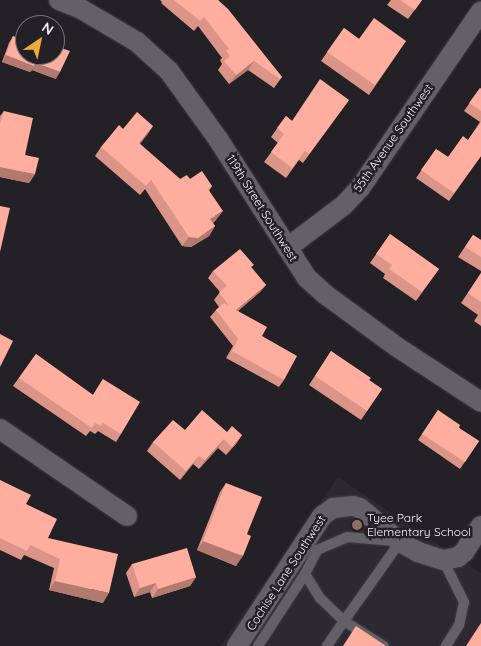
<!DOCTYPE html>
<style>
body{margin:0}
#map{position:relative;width:481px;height:646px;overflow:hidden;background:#232125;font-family:Quicksand,sans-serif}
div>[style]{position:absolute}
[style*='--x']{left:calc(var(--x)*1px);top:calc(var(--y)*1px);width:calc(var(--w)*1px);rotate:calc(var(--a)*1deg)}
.built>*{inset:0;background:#2d2933}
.roads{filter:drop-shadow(0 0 1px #3f3d41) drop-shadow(0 0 1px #3f3d41)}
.service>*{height:10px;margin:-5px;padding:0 5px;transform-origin:5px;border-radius:5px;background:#636166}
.minor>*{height:20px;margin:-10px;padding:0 10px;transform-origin:10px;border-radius:10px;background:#636166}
.wall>*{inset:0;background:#da9588}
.shaded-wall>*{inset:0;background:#b2796f}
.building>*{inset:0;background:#fead9e}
.dots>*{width:14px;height:14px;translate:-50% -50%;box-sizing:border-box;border:2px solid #232125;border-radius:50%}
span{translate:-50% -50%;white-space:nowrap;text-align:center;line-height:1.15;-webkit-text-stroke:5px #232125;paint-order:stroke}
.street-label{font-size:12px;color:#f4f3f6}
.poi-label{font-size:12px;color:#f4f3f6}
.left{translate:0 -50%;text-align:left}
.north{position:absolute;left:15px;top:15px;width:50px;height:50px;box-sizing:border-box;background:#232125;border:1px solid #777579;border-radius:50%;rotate:34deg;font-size:14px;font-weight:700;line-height:20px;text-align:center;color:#f4f3f6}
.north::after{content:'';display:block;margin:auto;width:18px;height:22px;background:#ebaa39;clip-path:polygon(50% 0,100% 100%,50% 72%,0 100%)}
</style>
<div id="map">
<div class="built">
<i style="clip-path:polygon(338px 477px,481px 573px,481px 646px,220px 646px)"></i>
</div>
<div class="roads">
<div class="service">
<i style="--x:443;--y:560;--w:47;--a:63.4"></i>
<i style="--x:464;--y:602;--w:24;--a:102"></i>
<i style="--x:459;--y:625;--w:25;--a:122"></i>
<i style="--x:305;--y:574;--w:28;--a:58"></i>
<i style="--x:320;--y:598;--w:33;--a:44"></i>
<i style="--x:344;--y:621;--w:97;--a:-54.7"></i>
<i style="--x:258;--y:646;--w:86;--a:-56.9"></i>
<i style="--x:305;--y:574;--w:27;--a:-63"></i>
<i style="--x:317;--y:550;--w:33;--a:-23"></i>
<i style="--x:347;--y:537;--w:47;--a:4.9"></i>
<i style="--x:327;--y:646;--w:30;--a:-56"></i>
<i style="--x:344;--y:621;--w:47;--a:32"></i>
</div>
<div class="minor">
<i style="--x:59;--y:0;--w:24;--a:22"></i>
<i style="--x:81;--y:9;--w:65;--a:30.5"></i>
<i style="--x:137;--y:42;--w:43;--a:42.2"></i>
<i style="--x:169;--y:71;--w:84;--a:54.2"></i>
<i style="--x:218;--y:139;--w:165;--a:57.4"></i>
<i style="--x:307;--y:278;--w:25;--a:42"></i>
<i style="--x:326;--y:295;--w:88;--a:36.2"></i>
<i style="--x:397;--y:347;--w:100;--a:33.2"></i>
<i style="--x:287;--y:248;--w:71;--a:-37"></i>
<i style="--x:344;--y:205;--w:23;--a:-47"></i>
<i style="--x:360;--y:188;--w:214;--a:-55.6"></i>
<i style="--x:0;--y:429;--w:154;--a:34.4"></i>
<i style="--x:237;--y:646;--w:155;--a:-56.8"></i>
<i style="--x:322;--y:516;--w:14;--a:-36"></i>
<i style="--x:333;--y:508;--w:20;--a:-6"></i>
<i style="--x:353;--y:506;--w:7;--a:16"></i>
<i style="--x:360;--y:508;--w:52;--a:40.4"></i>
<i style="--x:400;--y:542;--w:21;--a:29"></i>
<i style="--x:418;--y:552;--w:26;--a:18"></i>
<i style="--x:443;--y:560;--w:15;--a:-11"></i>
<i style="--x:458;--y:557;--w:8;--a:-40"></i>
<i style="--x:464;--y:552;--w:31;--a:-57"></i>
</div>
</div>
<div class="wall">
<i style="clip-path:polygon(160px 0,218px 0,282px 77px,274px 88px,248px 70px,229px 84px,218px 70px,222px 64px,220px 60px,222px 58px,198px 26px,194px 31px,161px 3px,162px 2px)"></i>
<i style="clip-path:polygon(391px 0,422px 0,408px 19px,387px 5px)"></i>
<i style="clip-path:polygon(344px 28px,359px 39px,406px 41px,369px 95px,321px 61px)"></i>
<i style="clip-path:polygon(13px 36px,56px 79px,32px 70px,30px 72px,2px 62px,9px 43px)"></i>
<i style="clip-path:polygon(480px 88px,481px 89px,481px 156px,449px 201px,416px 178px,436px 149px,448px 157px,468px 140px,480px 122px,464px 111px)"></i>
<i style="clip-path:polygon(349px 100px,303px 163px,299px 160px,286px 178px,264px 162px,278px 143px,271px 137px,286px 116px,292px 121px)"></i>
<i style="clip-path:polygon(4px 111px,35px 174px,29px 183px,0 177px,0 116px)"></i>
<i style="clip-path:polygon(153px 126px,140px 144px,180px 179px,190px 179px,212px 186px,209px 191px,216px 220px,213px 223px,215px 226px,209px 236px,191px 247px,182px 246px,145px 189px,140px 195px,95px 156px,101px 147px,123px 129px)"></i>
<i style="clip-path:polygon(390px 234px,439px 269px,416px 301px,383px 278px,385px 274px,370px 263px)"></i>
<i style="clip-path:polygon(473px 235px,481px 240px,481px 271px,458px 257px)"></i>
<i style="clip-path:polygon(252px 268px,266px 285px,260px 292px,238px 311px,262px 336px,284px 380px,279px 387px,226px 358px,233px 346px,210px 317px,216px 310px,219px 307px,214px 300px,220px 292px,208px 278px,213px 271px)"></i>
<i style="clip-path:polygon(481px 273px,481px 326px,474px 321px,478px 315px,461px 303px)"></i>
<i style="clip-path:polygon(331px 351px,369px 380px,382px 389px,361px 420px,309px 385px)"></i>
<i style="clip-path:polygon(36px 354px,93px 395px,103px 379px,121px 434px,116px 442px,98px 431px,95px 434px,90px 431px,86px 436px,13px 386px)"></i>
<i style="clip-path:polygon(438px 410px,459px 428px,479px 441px,460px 469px,418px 440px)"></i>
<i style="clip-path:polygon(185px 430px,227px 432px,242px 435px,236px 444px,226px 455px,218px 448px,199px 469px,193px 464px,180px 480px,147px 451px,153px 442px)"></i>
<i style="clip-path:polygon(0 480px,26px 504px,48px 538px,103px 603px,49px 590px,54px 568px,24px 555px,21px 560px,0 550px)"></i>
<i style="clip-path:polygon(226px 483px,247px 534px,236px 566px,197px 550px,220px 492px)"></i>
<i style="clip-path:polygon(132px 564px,196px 577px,190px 586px,152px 598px,150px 592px,134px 597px,126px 573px)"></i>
</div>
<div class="shaded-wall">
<i style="clip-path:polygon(6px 55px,35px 63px,60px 72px,56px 79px,32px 70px,30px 72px,2px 62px)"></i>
<i style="clip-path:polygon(254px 61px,248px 70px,229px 84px,236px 75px)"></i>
<i style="clip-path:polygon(153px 126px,147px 135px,133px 152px,139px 143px)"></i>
<i style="clip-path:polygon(0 167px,35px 174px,29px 183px,0 177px)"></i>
<i style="clip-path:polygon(223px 211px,216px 220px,204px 229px,210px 219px)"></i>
<i style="clip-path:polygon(215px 226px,209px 236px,191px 247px,182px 246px,189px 237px)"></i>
<i style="clip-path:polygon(266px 285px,260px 292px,231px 317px,236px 310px)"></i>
<i style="clip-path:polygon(242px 435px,236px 444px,226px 455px,232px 447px)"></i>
<i style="clip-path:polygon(224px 439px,218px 448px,199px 469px,205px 460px)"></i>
<i style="clip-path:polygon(199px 456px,193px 464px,180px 480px,186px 471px)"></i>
<i style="clip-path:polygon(203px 541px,243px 556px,236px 566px,197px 550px)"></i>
<i style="clip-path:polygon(196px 577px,190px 586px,152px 598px,158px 589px)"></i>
<i style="clip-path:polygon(55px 581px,109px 593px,103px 603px,49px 590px)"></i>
<i style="clip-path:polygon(156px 583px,150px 592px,134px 597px,140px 588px)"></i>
</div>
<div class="building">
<i style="clip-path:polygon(174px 0,218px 0,228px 9px,282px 77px,280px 79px,254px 61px,236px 75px,224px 61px,230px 56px,226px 51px,229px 49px,204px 17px,200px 21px)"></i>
<i style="clip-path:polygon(400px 0,422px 0,415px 10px)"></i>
<i style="clip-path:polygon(374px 18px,406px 41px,375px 85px,327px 52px,344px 28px,359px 39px)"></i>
<i style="clip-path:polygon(13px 36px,25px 41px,25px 55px,55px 55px,55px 46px,70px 51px,60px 72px,35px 63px,34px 66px,6px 55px)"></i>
<i style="clip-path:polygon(320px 79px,349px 100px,309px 154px,305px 151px,292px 168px,271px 152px,284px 134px,277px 128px,286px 116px,292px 121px)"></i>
<i style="clip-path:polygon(480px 88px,481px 89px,481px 111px,469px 103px)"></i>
<i style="clip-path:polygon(4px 111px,33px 118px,25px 155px,39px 158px,35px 174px,0 167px,0 124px)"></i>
<i style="clip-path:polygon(137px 112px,153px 126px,139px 143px,180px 179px,187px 175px,190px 179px,202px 171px,212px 186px,208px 189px,223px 211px,210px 219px,215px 226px,198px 238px,189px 237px,151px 180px,146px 186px,101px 147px,119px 125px,123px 129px)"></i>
<i style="clip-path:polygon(481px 122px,481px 156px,454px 193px,421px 170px,436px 149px,448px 157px,463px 136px,468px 140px)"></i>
<i style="clip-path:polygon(0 206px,10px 208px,0 252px)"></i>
<i style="clip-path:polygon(390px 234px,439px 269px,422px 292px,389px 269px,392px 265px,376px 254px)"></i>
<i style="clip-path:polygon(473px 235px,481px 240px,481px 257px,465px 247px)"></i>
<i style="clip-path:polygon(240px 249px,254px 265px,251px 267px,266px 285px,236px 310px,267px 327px,262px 336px,297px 356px,284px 380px,232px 351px,238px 339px,216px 310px,224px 303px,229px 306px,219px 292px,227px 286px,213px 271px)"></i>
<i style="clip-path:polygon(481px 273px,481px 302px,468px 293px)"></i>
<i style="clip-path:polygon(0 334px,13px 341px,0 367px)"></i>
<i style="clip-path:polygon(331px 351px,371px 378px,369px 380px,382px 389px,367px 411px,315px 376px)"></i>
<i style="clip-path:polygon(36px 354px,93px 395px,103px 379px,140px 402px,121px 434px,103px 423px,101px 426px,95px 423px,92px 428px,19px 378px)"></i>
<i style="clip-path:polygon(202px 410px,227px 432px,232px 426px,242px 435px,232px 447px,224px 439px,205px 460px,199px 456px,186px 471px,153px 442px,173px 420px,185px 430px)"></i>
<i style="clip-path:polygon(438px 410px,460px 425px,459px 428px,479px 441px,465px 462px,422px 434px)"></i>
<i style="clip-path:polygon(0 480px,31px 495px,26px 504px,57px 519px,48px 538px,118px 554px,109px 593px,55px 581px,60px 559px,30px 545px,27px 551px,0 538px)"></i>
<i style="clip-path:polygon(226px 483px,262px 497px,247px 534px,251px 536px,243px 556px,203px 541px)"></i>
<i style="clip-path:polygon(187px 548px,196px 577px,158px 589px,156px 583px,140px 588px,132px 564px)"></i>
<i style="clip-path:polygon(481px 623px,481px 646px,466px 646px)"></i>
<i style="clip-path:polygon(356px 626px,386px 646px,343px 646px)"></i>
</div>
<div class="dots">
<i style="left:357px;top:525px;background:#8d6e63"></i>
</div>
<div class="street-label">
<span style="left:393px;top:138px;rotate:-55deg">55th Avenue Southwest</span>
<span style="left:262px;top:208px;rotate:58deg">119th Street Southwest</span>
<span style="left:286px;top:573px;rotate:-57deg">Cochise Lane Southwest</span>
</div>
<div class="poi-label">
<span class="left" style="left:367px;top:525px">Tyee Park<br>Elementary School</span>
</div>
<div class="north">N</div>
</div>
